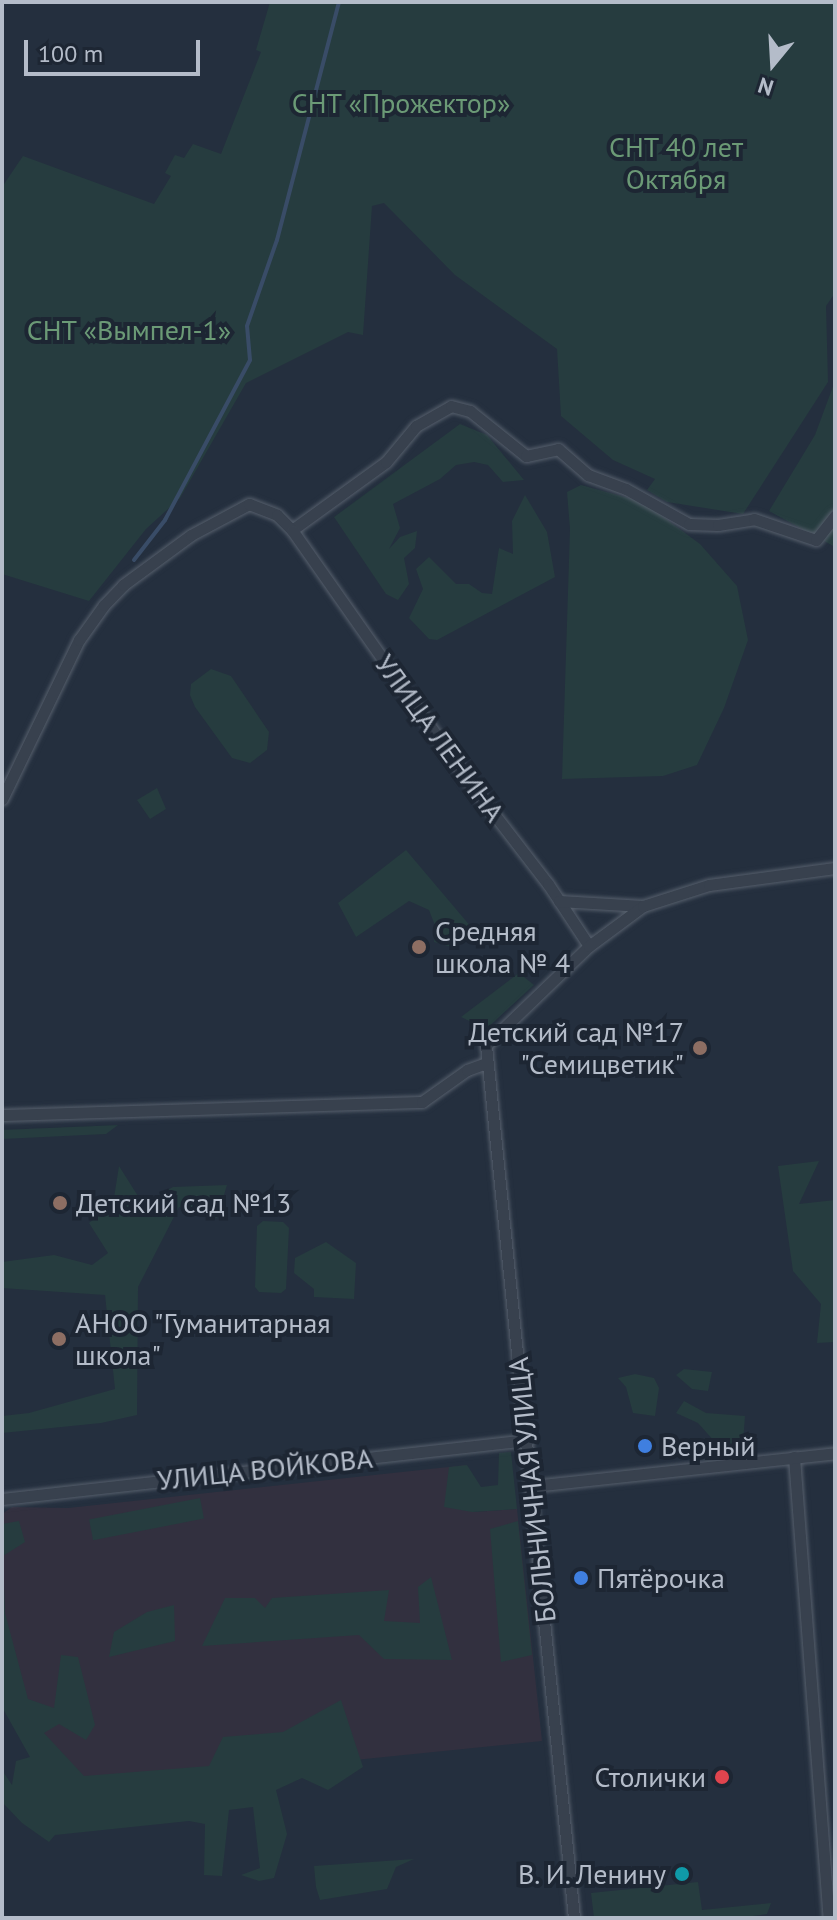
<!DOCTYPE html>
<meta charset="utf-8">
<style>
body{margin:0}
#map{position:relative;width:837px;height:1920px;overflow:hidden;background:#242f3e;font-family:"PT Sans",sans-serif}
div>[style]{position:absolute}
[style*='--x']{left:calc(var(--x)*1px);top:calc(var(--y)*1px);width:calc(var(--w)*1px);rotate:calc(var(--a)*1deg)}
.medical>*{inset:0;background:#32303f}
.green>*{inset:0;background:#263c3f;transform-origin:0 0}
.stream>*{height:4px;margin:-2px;padding:0 2px;transform-origin:2px;border-radius:2px;background:#394c67}
.roads{filter:drop-shadow(0 0 2px #565f6c) drop-shadow(0 0 2px #565f6c)}
.minor>*{height:11px;margin:-5.5px;padding:0 5.5px;transform-origin:5.5px;border-radius:5.5px;background:#38414e}
.dots>*{width:22px;height:22px;translate:-50% -50%;box-sizing:border-box;border:4px solid #1d2633;border-radius:50%}
span{translate:-50% -50%;white-space:nowrap;text-align:center;line-height:1.15;-webkit-text-stroke:8px #1d2633;paint-order:stroke}
.park-label{font-size:28px;color:#6b9a76}
.street-label{font-size:28px;color:#b4bcc9}
.poi-label{font-size:28px;color:#b4bcc9}
.left{translate:0 -50%;text-align:left}
.right{translate:-100% -50%;text-align:right}
.frame{position:absolute;inset:0;border:4px solid #b4bcc9;pointer-events:none}
.north{position:absolute;left:733px;top:24px;width:80px;height:80px;-webkit-text-stroke:6px #1d2633;paint-order:stroke;rotate:198deg;font-size:22px;font-weight:700;line-height:32px;text-align:center;color:#b4bcc9}
.north::after{content:'';display:block;margin:auto;width:28px;height:36px;background:#b4bcc9;clip-path:polygon(50% 0,100% 100%,50% 72%,0 100%)}
.scale{position:absolute;left:24px;top:40px;width:176px;height:36px;box-sizing:border-box;border:4px solid #b4bcc9;border-top:0;padding-left:10px;font-size:24px;line-height:28px;white-space:nowrap;color:#b4bcc9;-webkit-text-stroke:6px #1d2633;paint-order:stroke}
</style>
<div id="map">
<div class="medical">
<i style="clip-path:polygon(467px 1465px,472px 1512px,517px 1509px,542px 1741px,61px 1790px,2px 1662px,2px 1514px,12px 1507px,68px 1508px)"></i>
</div>
<div class="green">
<i style="clip-path:polygon(270px 2px,835px 2px,835px 293px,826px 306px,828px 382px,743px 514px,667px 502px,647px 490px,655px 479px,613px 460px,561px 416px,557px 349px,455px 275px,384px 203px,372px 206px,363px 335px,348px 332px,246px 383px,180px 498px,146px 529px,89px 601px,2px 574px,2px 187px,23px 156px,154px 204px,171px 176px,165px 173px,175px 155px,184px 158px,193px 144px,221px 154px,261px 52px,256px 50px)"></i>
<i style="clip-path:polygon(835px 381px,835px 547px,769px 511px,815px 435px)"></i>
<i style="clip-path:polygon(460px 424px,487px 435px,524px 480px,503px 482px,488px 465px,474px 462px,456px 465px,440px 479px,393px 504px,400px 528px,389px 549px,400px 537px,417px 531px,415px 548px,404px 558px,409px 584px,398px 600px,386px 594px,334px 517px)"></i>
<i style="clip-path:polygon(581px 485px,643px 502px,700px 544px,737px 586px,748px 640px,724px 708px,697px 765px,663px 776px,562px 779px,570px 529px,567px 492px)"></i>
<i style="clip-path:polygon(525px 495px,547px 532px,555px 577px,437px 640px,429px 639px,409px 618px,423px 589px,416px 569px,429px 557px,456px 584px,469px 584px,482px 593px,492px 594px,499px 548px,513px 554px,512px 521px)"></i>
<i style="clip-path:polygon(211px 669px,231px 676px,269px 732px,267px 750px,250px 763px,232px 758px,195px 707px,190px 695px,191px 684px)"></i>
<i style="clip-path:polygon(157px 788px,166px 809px,150px 819px,137px 800px)"></i>
<i style="clip-path:polygon(406px 850px,472px 928px,455px 948px,434px 942px,436px 928px,429px 910px,409px 901px,356px 937px,338px 903px)"></i>
<i style="clip-path:polygon(519px 973px,534px 985px,486px 1029px,461px 1017px)"></i>
<i style="clip-path:polygon(118px 1125px,106px 1134px,2px 1139px,2px 1130px)"></i>
<i style="clip-path:polygon(819px 1161px,799px 1204px,835px 1200px,835px 1342px,817px 1343px,821px 1304px,793px 1271px,778px 1166px)"></i>
<i style="clip-path:polygon(119px 1166px,143px 1204px,173px 1187px,227px 1185px,217px 1218px,179px 1207px,138px 1287px,137px 1415px,101px 1423px,2px 1433px,2px 1416px,29px 1413px,115px 1389px,105px 1295px,2px 1288px,2px 1262px,54px 1255px,92px 1265px,108px 1253px,89px 1223px,113px 1204px)"></i>
<i style="clip-path:polygon(263px 1221px,283px 1222px,289px 1228px,286px 1289px,281px 1293px,259px 1292px,255px 1287px,257px 1226px)"></i>
<i style="clip-path:polygon(326px 1242px,356px 1263px,354px 1299px,314px 1297px,314px 1289px,294px 1273px,295px 1258px)"></i>
<i style="clip-path:polygon(684px 1369px,712px 1372px,708px 1391px,692px 1389px,676px 1375px)"></i>
<i style="clip-path:polygon(635px 1374px,654px 1378px,659px 1388px,655px 1416px,633px 1413px,626px 1387px,618px 1378px)"></i>
<i style="clip-path:polygon(684px 1401px,706px 1413px,745px 1416px,742px 1455px,720px 1457px,715px 1442px,698px 1423px,676px 1413px)"></i>
<i style="clip-path:polygon(511px 1452px,517px 1509px,472px 1512px,444px 1507px,449px 1467px,467px 1465px,481px 1487px,498px 1485px,499px 1453px)"></i>
<i style="left:200px;top:1498px;width:21px;height:113px;rotate:79deg"></i>
<i style="clip-path:polygon(19px 1521px,25px 1542px,3px 1556px,5px 1613px,28px 1699px,54px 1708px,61px 1655px,78px 1657px,95px 1725px,86px 1740px,59px 1724px,44px 1733px,84px 1776px,209px 1766px,223px 1737px,283px 1732px,341px 1700px,363px 1767px,328px 1790px,302px 1778px,276px 1790px,287px 1834px,274px 1878px,259px 1881px,241px 1875px,260px 1868px,253px 1807px,229px 1810px,222px 1876px,204px 1875px,205px 1824px,189px 1821px,55px 1835px,49px 1842px,22px 1823px,2px 1802px,2px 1770px,12px 1785px,16px 1761px,30px 1757px,2px 1707px,2px 1524px)"></i>
<i style="clip-path:polygon(518px 1521px,532px 1655px,501px 1662px,490px 1529px)"></i>
<i style="clip-path:polygon(431px 1577px,452px 1660px,384px 1659px,359px 1635px,202px 1646px,225px 1598px,255px 1598px,265px 1608px,272px 1598px,389px 1590px,384px 1621px,420px 1623px,418px 1587px)"></i>
<i style="clip-path:polygon(174px 1605px,175px 1641px,109px 1657px,114px 1632px,147px 1612px)"></i>
<i style="clip-path:polygon(414px 1859px,396px 1867px,387px 1889px,320px 1900px,316px 1887px,314px 1866px)"></i>
<i style="clip-path:polygon(698px 1882px,702px 1910px,771px 1903px,767px 1914px,738px 1918px,594px 1918px,591px 1893px)"></i>
</div>
<div class="stream">
<i style="--x:134;--y:560;--w:51;--a:-52.2"></i>
<i style="--x:165;--y:520;--w:181;--a:-62"></i>
<i style="--x:250;--y:360;--w:34;--a:-95"></i>
<i style="--x:247;--y:326;--w:91;--a:-70.8"></i>
<i style="--x:277;--y:240;--w:246;--a:-75.4"></i>
</div>
<div class="roads">
<div class="minor">
<i style="--x:292;--y:530;--w:116;--a:-35.9"></i>
<i style="--x:386;--y:462;--w:47;--a:-50.2"></i>
<i style="--x:416;--y:426;--w:40;--a:-29.7"></i>
<i style="--x:451;--y:406;--w:20;--a:15"></i>
<i style="--x:470;--y:411;--w:72;--a:38.8"></i>
<i style="--x:526;--y:456;--w:33;--a:-12"></i>
<i style="--x:558;--y:449;--w:40;--a:41"></i>
<i style="--x:588;--y:475;--w:40;--a:20.2"></i>
<i style="--x:626;--y:489;--w:72;--a:29.1"></i>
<i style="--x:689;--y:524;--w:29;--a:2"></i>
<i style="--x:718;--y:525;--w:36;--a:-9"></i>
<i style="--x:754;--y:519;--w:65;--a:18.7"></i>
<i style="--x:816;--y:540;--w:31;--a:-52"></i>
<i style="--x:2;--y:799;--w:177;--a:-64.2"></i>
<i style="--x:79;--y:640;--w:43;--a:-54.5"></i>
<i style="--x:104;--y:605;--w:28;--a:-46"></i>
<i style="--x:123;--y:585;--w:84;--a:-36.3"></i>
<i style="--x:191;--y:535;--w:66;--a:-28.1"></i>
<i style="--x:249;--y:504;--w:30;--a:21"></i>
<i style="--x:277;--y:515;--w:21;--a:45"></i>
<i style="--x:292;--y:530;--w:304;--a:54.9"></i>
<i style="--x:467;--y:779;--w:133;--a:52.4"></i>
<i style="--x:548;--y:884;--w:74;--a:56.5"></i>
<i style="--x:559;--y:901;--w:84;--a:3.4"></i>
<i style="--x:2;--y:1115;--w:420;--a:-1.8"></i>
<i style="--x:422;--y:1102;--w:55;--a:-35.4"></i>
<i style="--x:467;--y:1070;--w:20;--a:-20"></i>
<i style="--x:794;--y:1457;--w:462;--a:85.7"></i>
<i style="--x:533;--y:1486;--w:304;--a:-6.2"></i>
<i style="--x:2;--y:1499;--w:529;--a:-6.4"></i>
<i style="--x:574;--y:1918;--w:877;--a:-95.76"></i>
<i style="--x:486;--y:1045;--w:143;--a:-43.9"></i>
<i style="--x:589;--y:946;--w:67;--a:-36.5"></i>
<i style="--x:643;--y:906;--w:69;--a:-17.7"></i>
<i style="--x:709;--y:885;--w:127;--a:-7.7"></i>
</div>
</div>
<div class="dots">
<i style="left:419px;top:947px;background:#8d6e63"></i>
<i style="left:700px;top:1048px;background:#8d6e63"></i>
<i style="left:60px;top:1203px;background:#8d6e63"></i>
<i style="left:59px;top:1339px;background:#8d6e63"></i>
<i style="left:645px;top:1446px;background:#3f7fe0"></i>
<i style="left:581px;top:1578px;background:#3f7fe0"></i>
<i style="left:722px;top:1777px;background:#e0444e"></i>
<i style="left:682px;top:1874px;background:#0f9aa8"></i>
</div>
<div class="park-label">
<span style="left:401px;top:103px">СНТ «Прожектор»</span>
<span style="left:676px;top:163px">СНТ 40 лет<br>Октября</span>
<span style="left:129px;top:330px">СНТ «Вымпел-1»</span>
</div>
<div class="street-label">
<span style="left:440px;top:738px;rotate:54deg">УЛИЦА ЛЕНИНА</span>
<span style="left:265px;top:1469px;rotate:-6deg">УЛИЦА ВОЙКОВА</span>
<span style="left:532px;top:1490px;rotate:-96deg">БОЛЬНИЧНАЯ УЛИЦА</span>
</div>
<div class="poi-label">
<span class="left" style="left:435px;top:947px">Средняя<br>школа № 4</span>
<span class="right" style="left:684px;top:1048px">Детский сад №17<br>"Семицветик"</span>
<span class="left" style="left:76px;top:1203px">Детский сад №13</span>
<span class="left" style="left:75px;top:1339px">АНОО "Гуманитарная<br>школа"</span>
<span class="left" style="left:661px;top:1446px">Верный</span>
<span class="left" style="left:597px;top:1578px">Пятёрочка</span>
<span class="right" style="left:706px;top:1777px">Столички</span>
<span class="right" style="left:666px;top:1874px">В. И. Ленину</span>
</div>
<div class="frame"></div>
<div class="north">N</div>
<div class="scale">100 m</div>
</div>
